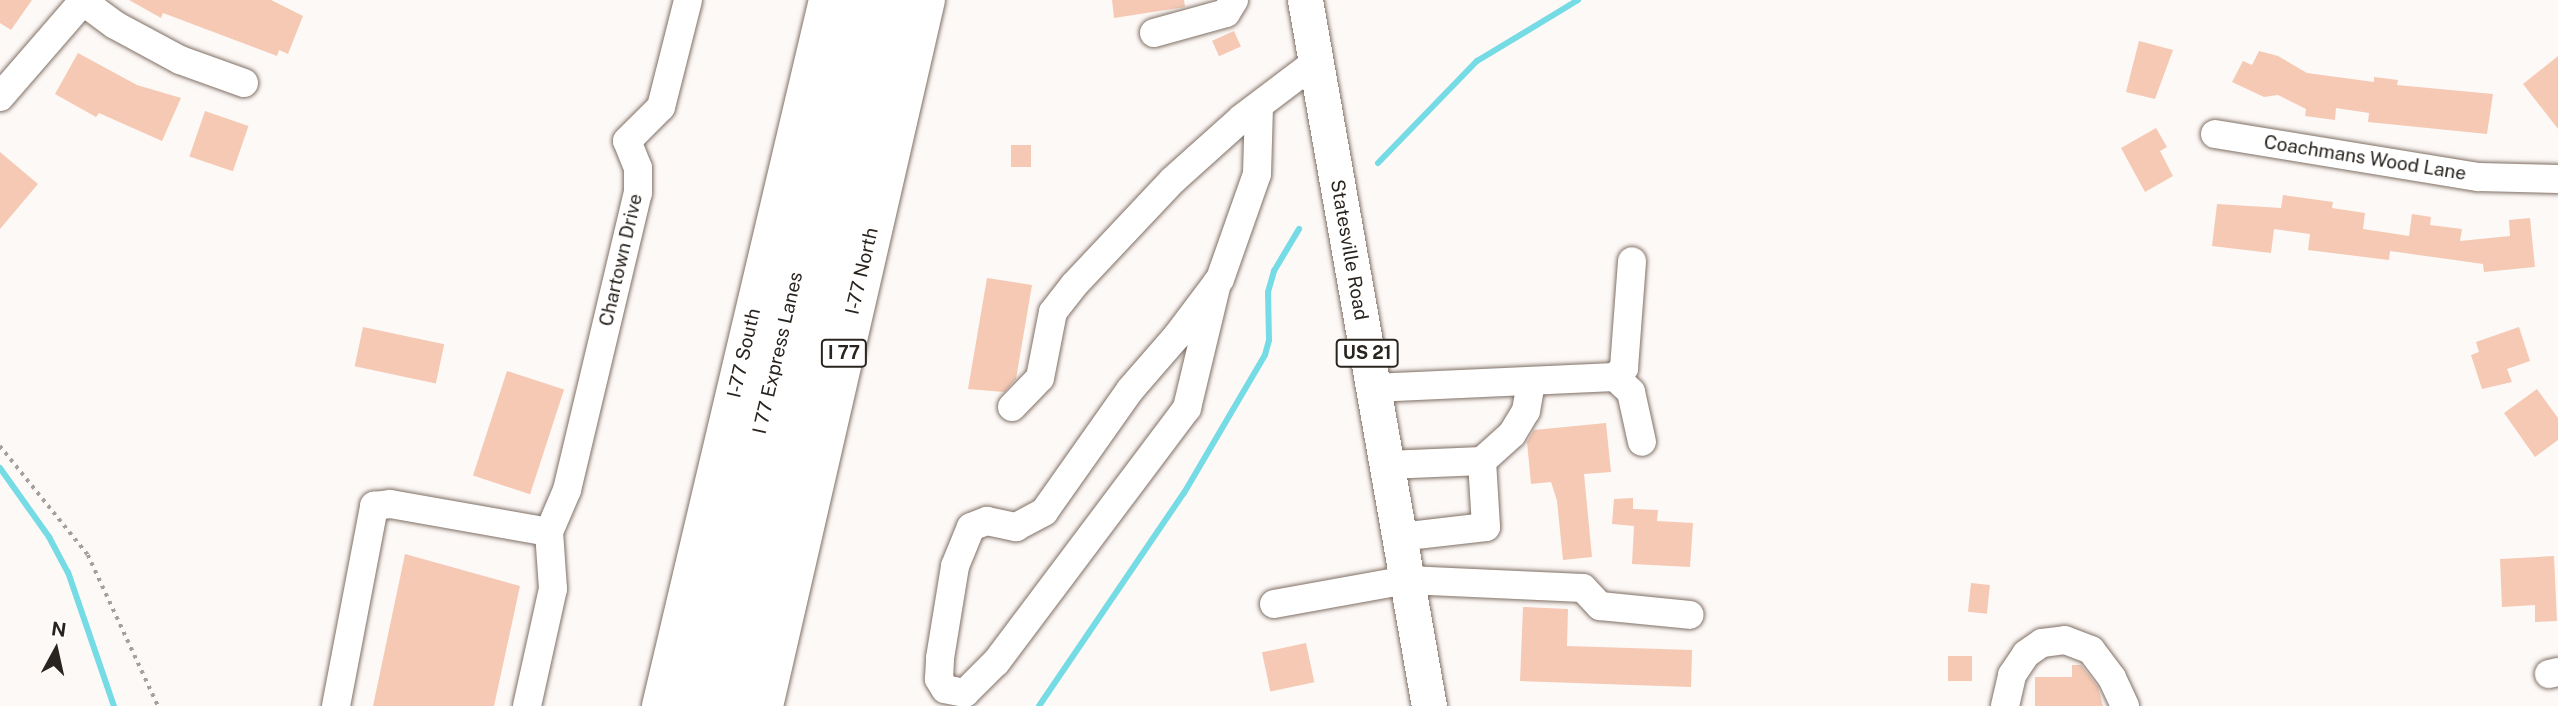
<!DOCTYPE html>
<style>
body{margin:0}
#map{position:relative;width:2558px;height:706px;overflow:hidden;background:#fdf9f7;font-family:"Public Sans",sans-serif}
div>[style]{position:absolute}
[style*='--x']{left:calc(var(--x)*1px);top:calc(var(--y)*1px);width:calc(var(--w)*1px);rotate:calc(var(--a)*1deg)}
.stream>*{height:6px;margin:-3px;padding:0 3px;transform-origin:3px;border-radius:3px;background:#75dbe4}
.building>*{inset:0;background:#f5c9b4;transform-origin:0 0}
.path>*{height:3.5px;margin-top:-1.75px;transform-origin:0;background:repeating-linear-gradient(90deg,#a5a09d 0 3.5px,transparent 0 8.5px)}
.roads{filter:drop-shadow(0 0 2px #807065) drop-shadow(0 0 2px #807065)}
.minor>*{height:28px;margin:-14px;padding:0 14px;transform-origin:14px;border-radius:14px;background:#fff}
.major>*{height:35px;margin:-17.5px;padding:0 17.5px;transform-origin:17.5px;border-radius:17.5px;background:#fff}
.highway>*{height:38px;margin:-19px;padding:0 19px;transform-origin:19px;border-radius:19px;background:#fff}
span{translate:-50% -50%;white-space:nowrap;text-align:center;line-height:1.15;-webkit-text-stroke:5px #fff;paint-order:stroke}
.shield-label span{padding:2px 5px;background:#fff;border:2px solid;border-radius:5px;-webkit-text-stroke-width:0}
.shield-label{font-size:18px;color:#2a241f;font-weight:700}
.street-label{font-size:19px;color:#2a241f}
.north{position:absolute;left:21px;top:615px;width:70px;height:70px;-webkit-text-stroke:5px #fff;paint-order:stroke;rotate:8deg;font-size:19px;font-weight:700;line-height:28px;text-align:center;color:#2a241f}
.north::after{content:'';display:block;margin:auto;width:24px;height:32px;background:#2a241f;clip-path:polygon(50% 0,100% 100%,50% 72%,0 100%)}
</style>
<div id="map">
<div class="stream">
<i style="--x:1378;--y:163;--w:142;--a:-45.9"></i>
<i style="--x:1477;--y:61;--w:118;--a:-31.1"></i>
<i style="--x:0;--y:468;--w:85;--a:54.6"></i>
<i style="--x:49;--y:537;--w:40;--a:62"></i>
<i style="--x:68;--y:572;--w:142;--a:71.1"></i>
<i style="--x:1039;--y:706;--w:258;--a:-55.8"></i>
<i style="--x:1184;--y:493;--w:160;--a:-59.6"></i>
<i style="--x:1265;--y:355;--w:16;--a:-75"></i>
<i style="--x:1269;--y:340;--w:48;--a:-91.2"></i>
<i style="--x:1268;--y:292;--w:22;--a:-74"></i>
<i style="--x:1274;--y:271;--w:49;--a:-59.2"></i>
</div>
<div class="building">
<i style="clip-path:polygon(0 0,32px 0,11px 30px,0 23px)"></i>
<i style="clip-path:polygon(129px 0,271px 0,303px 16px,288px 54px,279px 50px,277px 56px,163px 13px,161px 18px)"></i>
<i style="clip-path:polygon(1112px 0,1184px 0,1185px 7px,1114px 18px)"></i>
<i style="left:1234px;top:31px;width:17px;height:24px;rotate:66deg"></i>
<i style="clip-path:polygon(2139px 41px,2173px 50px,2155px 99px,2126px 92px)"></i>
<i style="clip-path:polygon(2259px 51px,2278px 56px,2307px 73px,2374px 82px,2374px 77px,2398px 80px,2397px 85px,2493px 94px,2487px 134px,2368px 122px,2369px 113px,2336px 108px,2335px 120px,2305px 116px,2306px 109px,2278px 95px,2264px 97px,2232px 82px,2243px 61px,2252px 65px)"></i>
<i style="clip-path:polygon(78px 53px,137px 85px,181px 98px,162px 141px,99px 113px,96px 117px,55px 94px)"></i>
<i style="clip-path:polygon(2558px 56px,2558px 129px,2523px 84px)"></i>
<i style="left:205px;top:111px;width:46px;height:48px;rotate:19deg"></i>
<i style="clip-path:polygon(2156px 128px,2167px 147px,2160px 151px,2173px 176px,2145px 192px,2121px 148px)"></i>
<i style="left:1011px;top:145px;width:20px;height:22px"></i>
<i style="clip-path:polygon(0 152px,38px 184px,0 229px)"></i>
<i style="clip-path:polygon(2283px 195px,2333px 202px,2332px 208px,2365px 213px,2363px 229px,2409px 236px,2412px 214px,2431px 217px,2430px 225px,2462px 229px,2460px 241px,2510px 236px,2509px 220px,2530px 218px,2535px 267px,2484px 272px,2483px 264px,2390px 251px,2389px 260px,2308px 250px,2310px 234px,2274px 229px,2271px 253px,2212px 246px,2217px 204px,2281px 208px)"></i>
<i style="clip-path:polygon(987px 278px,1032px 285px,1016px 379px,1004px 392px,968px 389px)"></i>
<i style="left:363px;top:327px;width:83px;height:40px;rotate:12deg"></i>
<i style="clip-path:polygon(2519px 327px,2530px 361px,2507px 369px,2512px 382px,2482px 389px,2471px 355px,2479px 352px,2476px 342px)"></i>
<i style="left:507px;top:371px;width:60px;height:110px;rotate:18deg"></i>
<i style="clip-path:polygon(2537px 389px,2558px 418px,2558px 440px,2535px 457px,2504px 413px)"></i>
<i style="clip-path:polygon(1606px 423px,1611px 472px,1584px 474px,1592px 557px,1563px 560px,1557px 501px,1551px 482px,1531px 484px,1527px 442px,1534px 430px)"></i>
<i style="clip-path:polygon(1633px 498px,1633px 509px,1658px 510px,1657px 521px,1693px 523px,1690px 567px,1632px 564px,1634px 526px,1612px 524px,1614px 499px)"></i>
<i style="clip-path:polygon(405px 554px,520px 586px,494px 706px,373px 706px)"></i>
<i style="clip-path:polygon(2554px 556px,2557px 621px,2535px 622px,2535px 605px,2502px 607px,2500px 559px)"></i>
<i style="left:1971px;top:583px;width:19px;height:29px;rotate:6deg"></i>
<i style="clip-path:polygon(1523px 607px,1568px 609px,1567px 646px,1692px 650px,1691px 687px,1520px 681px)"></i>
<i style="left:1306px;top:643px;width:40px;height:45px;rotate:78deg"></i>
<i style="left:1972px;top:656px;width:25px;height:24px;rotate:90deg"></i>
<i style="clip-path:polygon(2072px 665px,2081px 665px,2098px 687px,2103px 706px,2035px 706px,2035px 677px,2072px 677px)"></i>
</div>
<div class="path">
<i style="--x:0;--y:446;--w:140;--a:51.1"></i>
<i style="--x:88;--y:555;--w:166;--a:65.1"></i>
</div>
<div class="roads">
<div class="minor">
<i style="--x:81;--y:0;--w:42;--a:36.3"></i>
<i style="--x:115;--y:25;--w:74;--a:28.3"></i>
<i style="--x:180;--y:60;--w:68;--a:19.8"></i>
<i style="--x:1154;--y:33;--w:75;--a:-15.5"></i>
<i style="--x:1226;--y:13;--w:15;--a:-58"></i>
<i style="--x:0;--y:97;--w:128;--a:-49.1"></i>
<i style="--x:2215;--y:134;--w:267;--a:9.3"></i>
<i style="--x:2479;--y:177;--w:79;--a:1.5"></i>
<i style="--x:1217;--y:283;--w:129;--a:103.5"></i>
<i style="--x:1187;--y:408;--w:318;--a:126.9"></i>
<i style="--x:996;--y:662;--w:44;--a:135"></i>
<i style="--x:965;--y:693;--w:20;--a:-169"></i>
<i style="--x:945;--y:689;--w:12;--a:-121"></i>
<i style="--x:939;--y:679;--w:21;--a:-87"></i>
<i style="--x:940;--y:658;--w:93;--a:-80.7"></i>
<i style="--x:955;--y:566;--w:42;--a:-67.7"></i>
<i style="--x:971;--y:527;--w:17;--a:-21"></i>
<i style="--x:987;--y:521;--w:30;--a:12"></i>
<i style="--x:1016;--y:527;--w:32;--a:-28"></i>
<i style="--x:1044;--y:512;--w:149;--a:-54.8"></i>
<i style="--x:1130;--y:390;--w:72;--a:-49"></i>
<i style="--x:1177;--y:336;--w:66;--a:-53"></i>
<i style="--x:1217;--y:283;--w:5;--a:-53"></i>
<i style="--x:1220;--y:279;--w:111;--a:-70.6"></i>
<i style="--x:1257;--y:174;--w:68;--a:-88.3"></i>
<i style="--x:1615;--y:377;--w:22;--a:43"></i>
<i style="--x:1631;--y:392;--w:51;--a:77.6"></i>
<i style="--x:1373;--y:388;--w:242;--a:-2.6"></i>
<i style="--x:1615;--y:377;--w:13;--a:-45"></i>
<i style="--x:1624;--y:368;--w:107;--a:-85.7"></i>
<i style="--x:1012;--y:407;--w:40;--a:-46"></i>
<i style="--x:1040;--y:378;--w:67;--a:-78.9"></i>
<i style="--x:1053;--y:312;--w:34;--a:-52"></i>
<i style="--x:1074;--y:285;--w:144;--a:-46.7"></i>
<i style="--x:1173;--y:180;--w:93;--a:-41.9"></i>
<i style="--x:1242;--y:118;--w:93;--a:-37.1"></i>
<i style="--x:1482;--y:461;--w:40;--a:-42"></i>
<i style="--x:1512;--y:434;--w:27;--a:-59"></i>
<i style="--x:1526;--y:411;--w:29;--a:-80"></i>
<i style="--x:1387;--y:465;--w:95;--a:-2.4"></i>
<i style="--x:1482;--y:461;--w:66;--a:86.5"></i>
<i style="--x:1486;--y:527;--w:88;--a:173.4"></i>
<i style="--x:1274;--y:604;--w:135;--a:-10.2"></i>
<i style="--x:1407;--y:580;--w:176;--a:2.6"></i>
<i style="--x:1583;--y:588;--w:25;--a:47"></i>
<i style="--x:1600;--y:606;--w:90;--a:5.7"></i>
<i style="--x:2549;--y:674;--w:9;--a:-13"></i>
<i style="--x:336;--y:706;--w:204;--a:-79.2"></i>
<i style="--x:374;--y:506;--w:16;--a:-7"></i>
<i style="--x:390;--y:504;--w:161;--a:10"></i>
<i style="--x:527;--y:706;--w:120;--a:-77.5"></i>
<i style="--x:553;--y:589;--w:57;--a:-94"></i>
<i style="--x:549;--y:532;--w:46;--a:-66.8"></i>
<i style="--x:567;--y:490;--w:305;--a:-76.6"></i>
<i style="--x:638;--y:193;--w:25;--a:-90"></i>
<i style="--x:638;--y:168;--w:29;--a:-112"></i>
<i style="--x:627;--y:141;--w:48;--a:-45"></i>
<i style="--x:661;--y:107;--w:110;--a:-75.8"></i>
<i style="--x:2005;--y:706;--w:32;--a:-77"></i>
<i style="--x:2012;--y:675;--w:25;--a:-56"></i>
<i style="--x:2026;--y:654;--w:19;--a:-35"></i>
<i style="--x:2042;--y:643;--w:23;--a:-7"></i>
<i style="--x:2065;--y:640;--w:28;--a:21"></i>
<i style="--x:2091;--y:650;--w:35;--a:53"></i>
<i style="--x:2112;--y:678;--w:31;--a:65"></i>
</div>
<div class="major">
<i style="--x:1305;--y:0;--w:717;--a:80.04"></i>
</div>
<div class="highway">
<i style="--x:661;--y:706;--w:725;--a:-76.69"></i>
<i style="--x:694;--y:706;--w:725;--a:-76.69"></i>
<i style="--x:730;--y:706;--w:725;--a:-77"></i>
<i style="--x:764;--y:706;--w:724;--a:-77.08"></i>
</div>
</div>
<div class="shield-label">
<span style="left:844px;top:353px">I 77</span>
<span style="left:1367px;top:353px">US 21</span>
</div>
<div class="street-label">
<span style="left:2365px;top:158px;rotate:9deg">Coachmans Wood Lane</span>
<span style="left:1349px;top:250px;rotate:80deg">Statesville Road</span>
<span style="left:621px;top:260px;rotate:-77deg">Chartown Drive</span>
<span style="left:862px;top:271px;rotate:-77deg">I-77 North</span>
<span style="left:744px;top:353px;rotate:-77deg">I-77 South</span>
<span style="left:778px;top:353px;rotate:-77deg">I 77 Express Lanes</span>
</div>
<div class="north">N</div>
</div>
